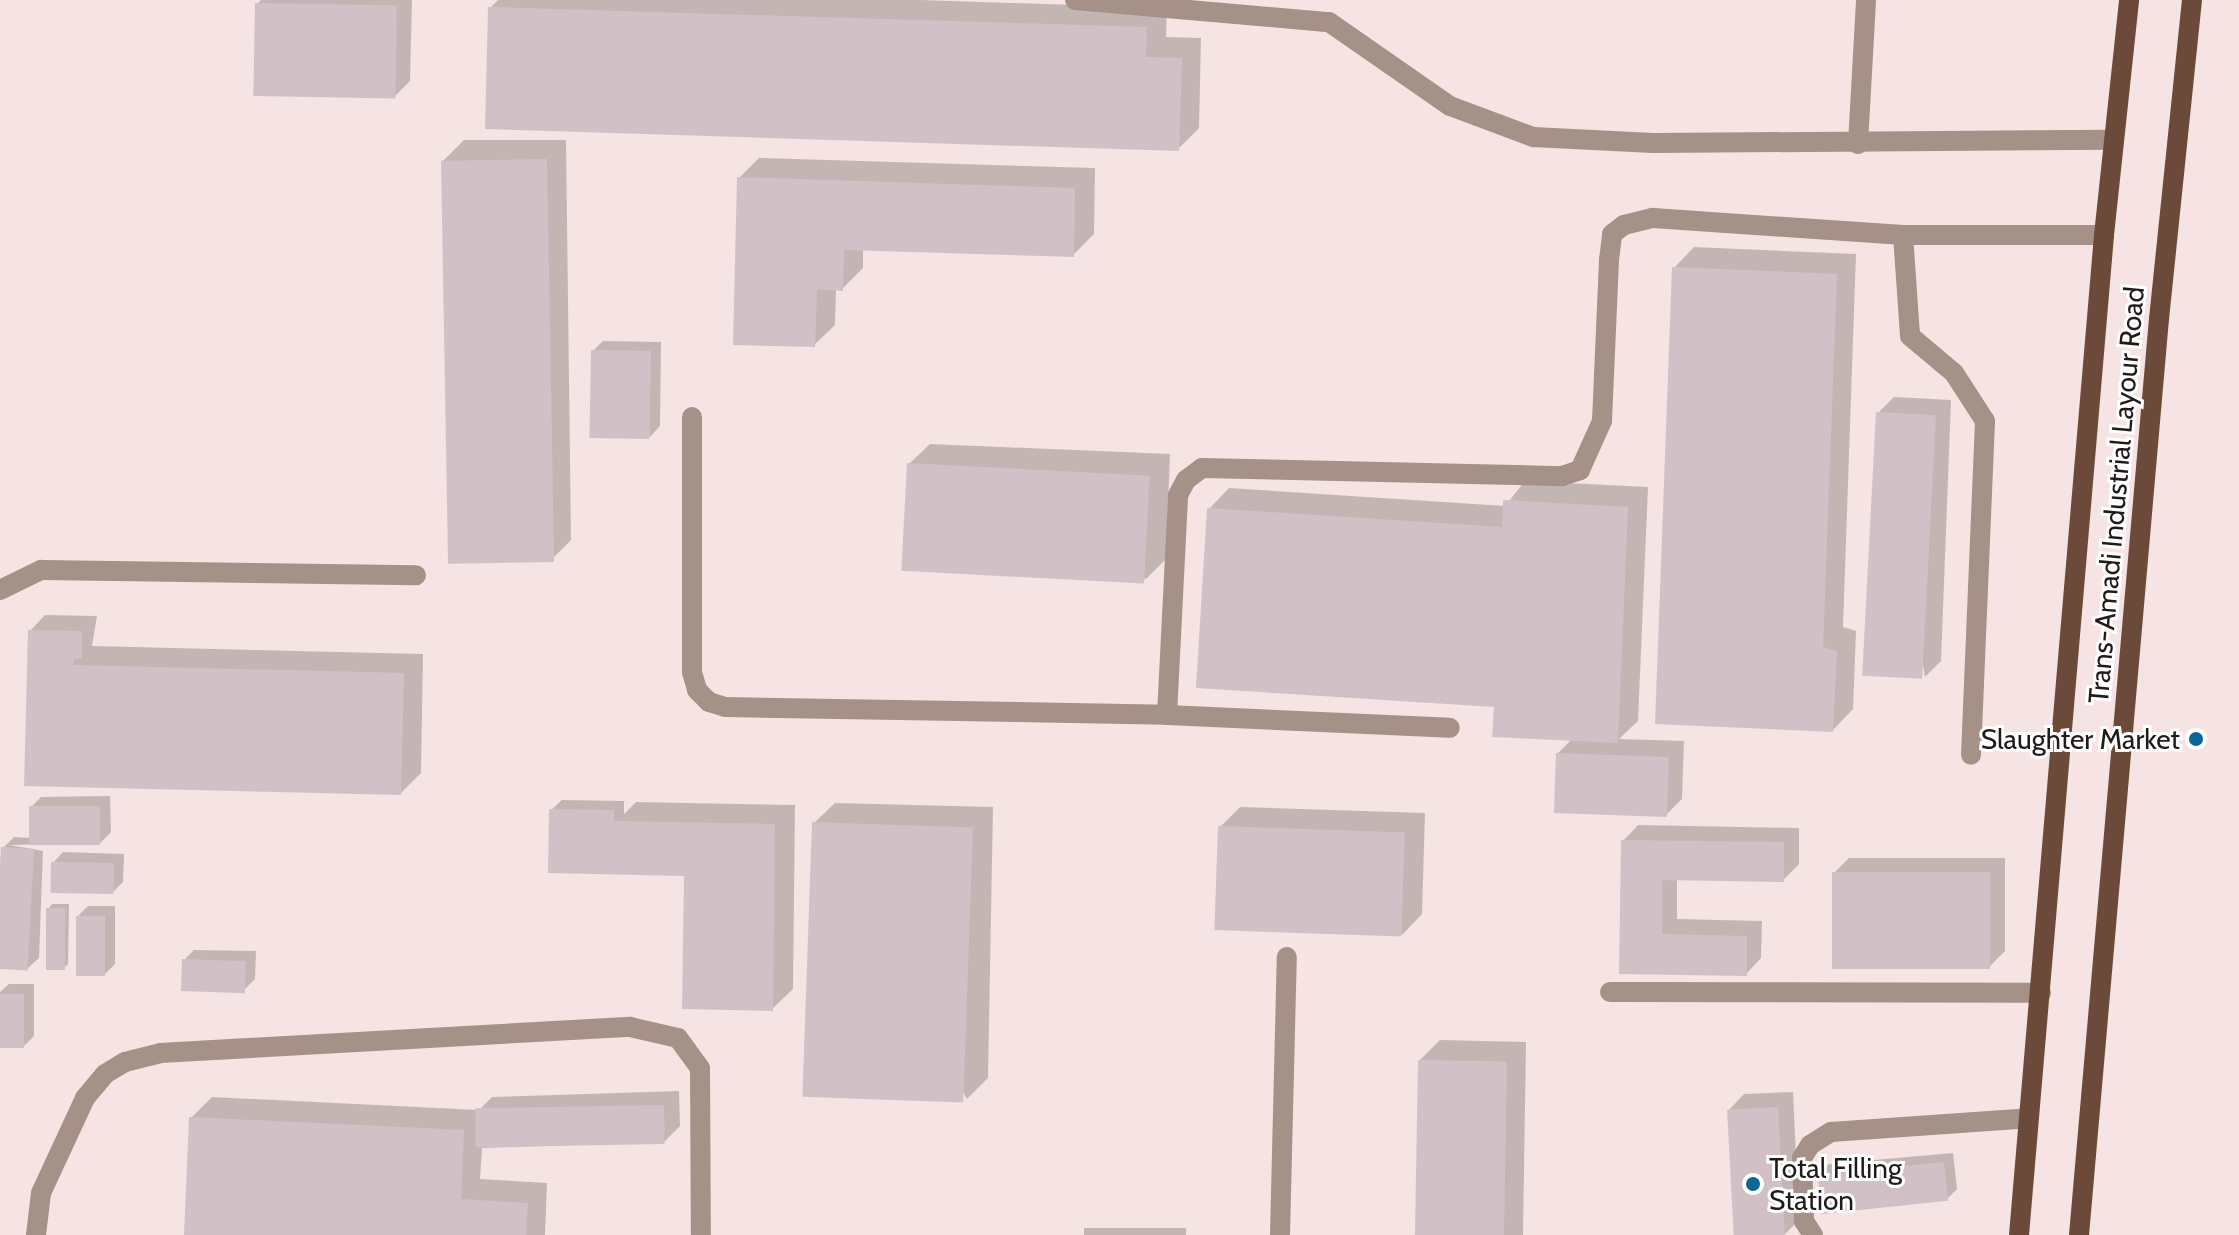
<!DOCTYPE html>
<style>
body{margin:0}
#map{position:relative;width:2239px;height:1235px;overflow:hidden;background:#f6e3e3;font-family:Cabin,sans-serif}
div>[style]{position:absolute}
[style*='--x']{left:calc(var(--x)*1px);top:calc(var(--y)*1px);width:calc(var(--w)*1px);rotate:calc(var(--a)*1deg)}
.shadow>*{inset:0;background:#0003;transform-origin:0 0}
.building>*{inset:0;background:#d1c1c7;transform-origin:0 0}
.minor>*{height:20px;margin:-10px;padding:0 10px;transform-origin:10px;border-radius:10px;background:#a59188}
.major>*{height:20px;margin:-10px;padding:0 10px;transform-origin:10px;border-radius:10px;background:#6b4a3a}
.dots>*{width:22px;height:22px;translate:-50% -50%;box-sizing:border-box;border:4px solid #fff;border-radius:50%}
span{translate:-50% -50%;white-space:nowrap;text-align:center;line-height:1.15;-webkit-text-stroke:6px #fff;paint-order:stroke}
.street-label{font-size:28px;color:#201a1a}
.poi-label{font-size:28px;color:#201a1a}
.right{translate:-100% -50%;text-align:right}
.left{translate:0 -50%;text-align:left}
</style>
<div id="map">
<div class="shadow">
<i style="clip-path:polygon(261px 0,412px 0,410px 81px,394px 97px,257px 4px)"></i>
<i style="clip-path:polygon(498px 0,921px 0,1167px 8px,1166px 37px,1201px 38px,1199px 128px,1178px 149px,490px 8px)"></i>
<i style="clip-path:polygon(464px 140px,566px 140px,571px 540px,551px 560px,443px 161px)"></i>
<i style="clip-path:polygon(759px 158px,1095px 168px,1094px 234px,1073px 255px,863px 248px,863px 268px,843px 288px,836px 288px,835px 325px,814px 345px,739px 178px)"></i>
<i style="clip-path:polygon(1694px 247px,1856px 254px,1843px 627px,1856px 631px,1853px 709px,1833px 730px,1674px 268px)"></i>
<i style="clip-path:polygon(603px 341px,661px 342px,660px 426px,650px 437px,593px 351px)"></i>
<i style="clip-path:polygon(1894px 397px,1951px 400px,1941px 661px,1925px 677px,1878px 413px)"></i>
<i style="clip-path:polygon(930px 444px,1170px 454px,1166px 559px,1146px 579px,909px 464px)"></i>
<i style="clip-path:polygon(1525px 481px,1648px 487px,1638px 721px,1619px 739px,1684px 741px,1682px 799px,1666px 815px,1558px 753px,1572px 739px,1496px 705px,1209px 509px,1229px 488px,1505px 506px)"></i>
<i style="clip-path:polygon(45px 615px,97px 616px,92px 646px,423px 654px,421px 773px,401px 793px,71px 786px,30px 631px)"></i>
<i style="clip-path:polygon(110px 796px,111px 832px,100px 843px,10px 845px,43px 851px,39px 958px,28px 968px,0 967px,3px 848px,14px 837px,31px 838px,31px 807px,41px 797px)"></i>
<i style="clip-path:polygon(562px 800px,624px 801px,624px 814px,636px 802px,795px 805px,793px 989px,772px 1009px,686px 874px,551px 810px)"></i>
<i style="clip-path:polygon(835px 803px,993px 807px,988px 1078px,967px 1099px,814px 823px)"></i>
<i style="clip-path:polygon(1240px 807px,1425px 813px,1422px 914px,1402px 935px,1220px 827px)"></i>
<i style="clip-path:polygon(1638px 825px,1799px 828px,1799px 864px,1783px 880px,1677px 878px,1677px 919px,1762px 921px,1761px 958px,1746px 974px,1621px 972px,1623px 841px)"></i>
<i style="clip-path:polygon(63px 852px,124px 854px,123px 882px,113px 892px,53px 863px)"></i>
<i style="clip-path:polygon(1849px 858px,2005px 858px,2005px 951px,1989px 967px,1834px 873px)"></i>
<i style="clip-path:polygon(52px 904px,69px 904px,68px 964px,63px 969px,48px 909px)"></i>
<i style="clip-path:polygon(88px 906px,115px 906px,115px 964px,105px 974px,78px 916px)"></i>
<i style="clip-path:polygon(194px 950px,256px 951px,255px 979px,245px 989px,184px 960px)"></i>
<i style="clip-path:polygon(9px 984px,34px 984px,34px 1036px,23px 1047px,0 1046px,0 992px)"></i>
<i style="clip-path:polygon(1440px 1040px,1526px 1042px,1523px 1235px,1416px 1235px,1420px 1060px)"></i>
<i style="clip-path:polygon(679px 1091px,680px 1126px,664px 1142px,482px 1148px,480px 1179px,547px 1183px,545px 1235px,186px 1235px,191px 1118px,212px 1097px,479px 1110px,492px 1097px)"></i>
<i style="clip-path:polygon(1793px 1092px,1799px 1220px,1784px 1235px,1735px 1235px,1729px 1110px,1744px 1094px)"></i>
<i style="clip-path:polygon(1953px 1153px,1957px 1189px,1947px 1199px,1819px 1174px,1829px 1164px)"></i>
<i style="left:1084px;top:1228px;width:102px;height:10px"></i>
</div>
<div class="building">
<i style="left:255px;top:3px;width:142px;height:93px;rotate:1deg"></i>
<i style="clip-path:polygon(488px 7px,1147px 27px,1146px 57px,1182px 58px,1179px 151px,485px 129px)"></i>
<i style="left:547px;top:159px;width:403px;height:106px;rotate:89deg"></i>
<i style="clip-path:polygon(737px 177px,1075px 188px,1074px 257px,844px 250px,843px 291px,817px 289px,815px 347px,733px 345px)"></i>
<i style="clip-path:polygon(1672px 267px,1837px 274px,1823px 647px,1837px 651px,1833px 732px,1655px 724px)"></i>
<i style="left:591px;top:350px;width:60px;height:88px;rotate:1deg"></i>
<i style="left:1876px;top:412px;width:60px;height:264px;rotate:3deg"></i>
<i style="left:907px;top:463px;width:243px;height:108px;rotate:3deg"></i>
<i style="clip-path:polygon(1503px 500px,1628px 507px,1618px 743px,1492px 737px,1494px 707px,1196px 688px,1207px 508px,1502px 527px)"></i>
<i style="clip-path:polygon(28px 630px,82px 631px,82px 658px,74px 659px,73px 665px,404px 673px,401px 795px,24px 786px)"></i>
<i style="left:1556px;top:753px;width:113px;height:60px;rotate:2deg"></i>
<i style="left:29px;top:806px;width:71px;height:39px"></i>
<i style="clip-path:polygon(549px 809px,614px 810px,614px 821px,775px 824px,773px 1011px,682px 1009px,684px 876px,548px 873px)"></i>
<i style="left:812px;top:822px;width:161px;height:275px;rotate:2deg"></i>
<i style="left:1218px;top:826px;width:187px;height:104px;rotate:2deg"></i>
<i style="clip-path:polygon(1621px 840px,1784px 842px,1784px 882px,1662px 880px,1662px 934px,1747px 936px,1747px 976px,1619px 974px)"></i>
<i style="left:1px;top:847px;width:33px;height:122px;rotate:3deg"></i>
<i style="left:51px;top:862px;width:63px;height:31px;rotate:1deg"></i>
<i style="left:1990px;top:872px;width:97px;height:158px;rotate:90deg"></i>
<i style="left:46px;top:908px;width:19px;height:62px"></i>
<i style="left:76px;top:916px;width:29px;height:60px"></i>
<i style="left:182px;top:959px;width:64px;height:32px;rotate:2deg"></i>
<i style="left:0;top:994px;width:24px;height:54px"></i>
<i style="left:1418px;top:1060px;width:89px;height:175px;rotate:1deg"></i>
<i style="left:664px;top:1105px;width:39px;height:189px;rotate:89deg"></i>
<i style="left:1778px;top:1107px;width:128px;height:51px;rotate:87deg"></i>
<i style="clip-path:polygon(189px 1117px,464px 1130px,461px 1199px,528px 1203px,526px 1235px,184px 1235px)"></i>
<i style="left:1944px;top:1162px;width:39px;height:127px;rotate:84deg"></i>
</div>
<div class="minor">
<i style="--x:1075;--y:0;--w:255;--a:5"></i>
<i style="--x:1329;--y:22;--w:147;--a:34.8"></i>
<i style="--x:1450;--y:106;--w:89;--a:20.5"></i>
<i style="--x:1533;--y:137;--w:120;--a:2.9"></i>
<i style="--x:1653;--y:143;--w:461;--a:-0.4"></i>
<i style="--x:1858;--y:144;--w:144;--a:-86.8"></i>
<i style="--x:1903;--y:235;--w:101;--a:86"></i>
<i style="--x:1910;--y:336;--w:57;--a:40.1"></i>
<i style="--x:1954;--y:373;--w:57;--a:57.1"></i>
<i style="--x:1985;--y:421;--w:334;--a:92.4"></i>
<i style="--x:692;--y:417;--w:255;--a:90"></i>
<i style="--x:692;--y:672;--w:19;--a:74"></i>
<i style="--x:697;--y:690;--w:17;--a:45"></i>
<i style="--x:709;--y:702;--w:17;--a:17"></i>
<i style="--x:725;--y:707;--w:442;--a:1"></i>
<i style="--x:1167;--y:715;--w:283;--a:2.6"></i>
<i style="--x:0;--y:590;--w:46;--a:-26"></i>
<i style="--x:41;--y:570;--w:375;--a:0.8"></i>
<i style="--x:1167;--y:715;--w:220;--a:-87.1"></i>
<i style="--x:1178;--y:495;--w:17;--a:-62"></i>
<i style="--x:1186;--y:480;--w:20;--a:-37"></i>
<i style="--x:1202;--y:468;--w:360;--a:1.3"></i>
<i style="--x:1562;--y:476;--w:19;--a:-18"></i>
<i style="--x:1580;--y:470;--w:54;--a:-65.8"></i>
<i style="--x:1602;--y:421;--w:161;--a:-87.5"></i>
<i style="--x:1609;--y:260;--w:26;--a:-83"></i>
<i style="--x:1612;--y:234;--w:15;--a:-37"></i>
<i style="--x:1624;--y:225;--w:30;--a:-14"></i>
<i style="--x:1653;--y:218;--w:251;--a:3.9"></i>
<i style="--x:1903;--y:235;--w:201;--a:0"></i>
<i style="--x:1610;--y:992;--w:431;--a:0.1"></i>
<i style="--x:36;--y:1235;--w:42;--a:-83.2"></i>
<i style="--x:41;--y:1193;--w:105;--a:-65.1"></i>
<i style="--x:85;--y:1098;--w:31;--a:-50"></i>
<i style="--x:105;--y:1074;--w:23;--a:-31"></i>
<i style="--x:125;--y:1062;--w:36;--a:-14"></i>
<i style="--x:160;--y:1053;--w:471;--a:-3.2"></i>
<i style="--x:630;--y:1027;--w:49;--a:12.9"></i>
<i style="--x:678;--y:1038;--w:37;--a:54"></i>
<i style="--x:700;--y:1068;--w:167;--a:89.7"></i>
<i style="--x:1280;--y:1235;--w:278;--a:-88.6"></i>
<i style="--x:1813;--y:1235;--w:17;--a:-123"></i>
<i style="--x:1804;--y:1221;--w:63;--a:-91.8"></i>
<i style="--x:1802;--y:1158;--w:15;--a:-58"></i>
<i style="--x:1810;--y:1145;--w:25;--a:-32"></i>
<i style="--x:1831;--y:1132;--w:198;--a:-4"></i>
</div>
<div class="major">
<i style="--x:2019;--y:1235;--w:1004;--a:-85.14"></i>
<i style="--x:2104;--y:235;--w:236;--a:-83.9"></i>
<i style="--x:2079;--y:1235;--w:919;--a:-85.01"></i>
<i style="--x:2159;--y:319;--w:321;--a:-84.1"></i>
</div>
<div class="dots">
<i style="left:2196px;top:739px;background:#0c6797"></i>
<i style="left:1753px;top:1184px;background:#0c6797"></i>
</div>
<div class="street-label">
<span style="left:2116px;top:495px;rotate:-85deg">Trans-Amadi Industrial Layour Road</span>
</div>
<div class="poi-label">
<span class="right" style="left:2180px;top:739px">Slaughter Market</span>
<span class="left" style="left:1769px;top:1184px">Total Filling<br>Station</span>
</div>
</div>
